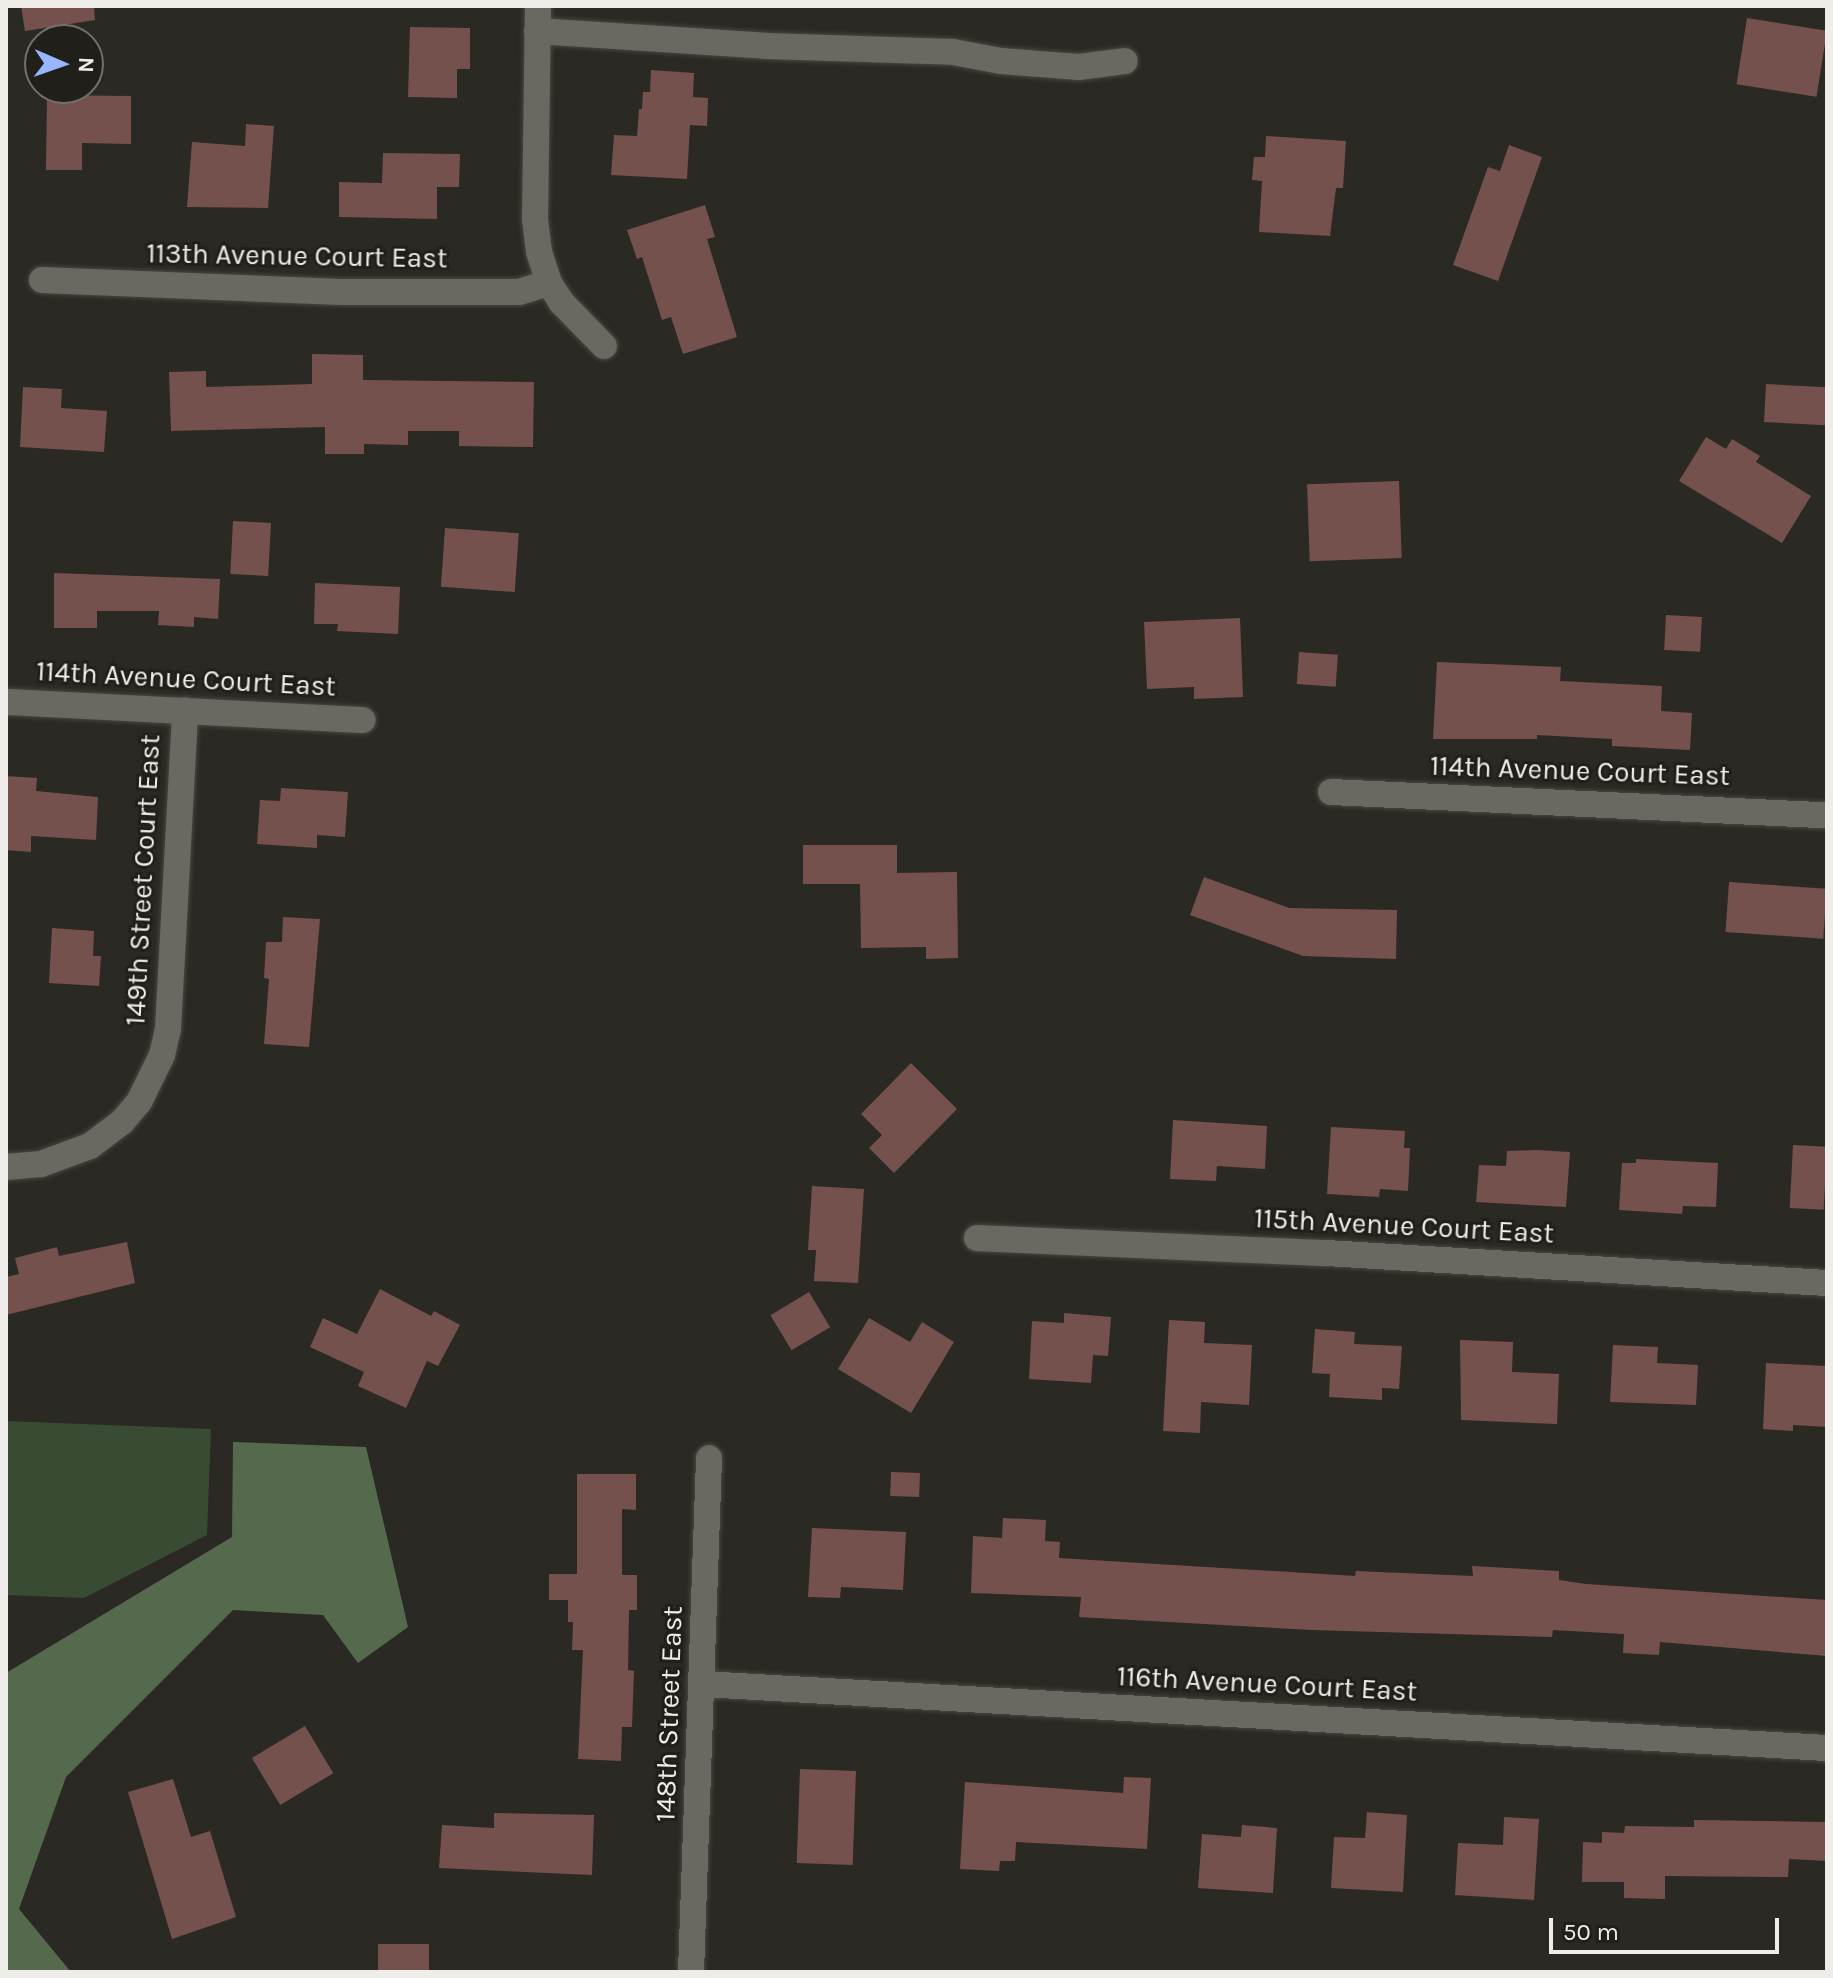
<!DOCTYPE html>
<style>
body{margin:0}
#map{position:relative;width:1833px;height:1978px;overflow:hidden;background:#2b2923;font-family:Karla,sans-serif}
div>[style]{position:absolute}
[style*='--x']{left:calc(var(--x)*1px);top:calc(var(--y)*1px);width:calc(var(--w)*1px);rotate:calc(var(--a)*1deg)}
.green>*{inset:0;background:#394b32}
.forest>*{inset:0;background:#556a4d}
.building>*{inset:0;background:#75514d;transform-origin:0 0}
.roads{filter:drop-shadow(0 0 2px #494641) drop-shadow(0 0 2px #494641)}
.street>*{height:26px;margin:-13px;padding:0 13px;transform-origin:13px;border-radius:13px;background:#6a6861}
span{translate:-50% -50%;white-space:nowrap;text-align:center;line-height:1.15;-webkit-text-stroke:6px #211f19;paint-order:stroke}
.street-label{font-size:28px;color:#efede9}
.frame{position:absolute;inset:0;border:8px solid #efede9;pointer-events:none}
.north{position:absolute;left:24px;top:24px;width:80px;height:80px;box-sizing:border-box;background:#211f19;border:2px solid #73716c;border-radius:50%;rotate:92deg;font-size:22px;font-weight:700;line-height:32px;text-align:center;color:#efede9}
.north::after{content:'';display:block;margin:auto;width:28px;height:36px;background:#97b6fd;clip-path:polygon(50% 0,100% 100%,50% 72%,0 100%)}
.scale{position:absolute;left:1549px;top:1918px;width:230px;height:36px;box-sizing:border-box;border:4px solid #efede9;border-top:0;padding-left:10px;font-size:24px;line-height:28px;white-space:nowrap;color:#efede9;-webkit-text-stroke:6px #211f19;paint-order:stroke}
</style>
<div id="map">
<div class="green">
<i style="clip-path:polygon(6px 1421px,211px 1429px,207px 1535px,84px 1598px,6px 1595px)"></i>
</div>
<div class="forest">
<i style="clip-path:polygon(233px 1442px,366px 1447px,408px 1627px,358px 1663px,323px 1615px,233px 1610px,66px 1777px,19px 1909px,71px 1972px,6px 1972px,6px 1673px,232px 1537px)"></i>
</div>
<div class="building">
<i style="clip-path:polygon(21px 6px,94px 6px,95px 20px,25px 31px)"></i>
<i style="left:1747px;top:18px;width:81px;height:67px;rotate:9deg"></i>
<i style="clip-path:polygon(410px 27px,470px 28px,470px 69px,457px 69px,457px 98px,408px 97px)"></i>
<i style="clip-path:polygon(651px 70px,694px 73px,693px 97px,708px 98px,707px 126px,690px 125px,687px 179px,611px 175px,614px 135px,637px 136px,639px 109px,642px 109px,643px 92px,650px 92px)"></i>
<i style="clip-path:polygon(47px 95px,131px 96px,131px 144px,82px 143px,82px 170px,46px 170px)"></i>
<i style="clip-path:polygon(246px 124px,274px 126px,268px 208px,187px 207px,192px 142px,245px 146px)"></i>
<i style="clip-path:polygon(1266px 136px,1346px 141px,1343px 188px,1336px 188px,1330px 236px,1259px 232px,1262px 181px,1252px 180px,1254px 157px,1265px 157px)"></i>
<i style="clip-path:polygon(1509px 145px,1542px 157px,1498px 281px,1453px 265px,1488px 167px,1500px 171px)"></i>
<i style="clip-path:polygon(383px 153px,460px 154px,459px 187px,437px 187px,437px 219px,339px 217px,339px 182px,382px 183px)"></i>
<i style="clip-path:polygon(705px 205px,715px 237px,707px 239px,737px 337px,683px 354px,671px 317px,662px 320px,642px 257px,637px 259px,627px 230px)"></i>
<i style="clip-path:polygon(312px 354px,363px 355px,363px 380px,534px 382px,533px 447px,459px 446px,459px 431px,408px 431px,408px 445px,364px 444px,364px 454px,325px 454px,325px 427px,171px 431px,169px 372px,206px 371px,206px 387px,312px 384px)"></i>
<i style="left:1766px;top:384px;width:61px;height:38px;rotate:3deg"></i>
<i style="clip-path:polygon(23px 387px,62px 389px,61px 408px,107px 411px,104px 452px,20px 447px)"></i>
<i style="clip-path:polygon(1706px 437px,1726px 449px,1732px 439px,1760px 456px,1756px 462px,1811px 496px,1782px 543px,1679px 481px)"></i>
<i style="left:1399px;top:481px;width:77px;height:92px;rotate:88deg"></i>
<i style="left:233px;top:521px;width:38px;height:53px;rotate:3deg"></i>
<i style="left:445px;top:528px;width:74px;height:59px;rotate:4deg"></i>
<i style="clip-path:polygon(54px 573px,220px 579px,218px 619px,194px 617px,194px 627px,158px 625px,159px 611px,97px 611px,97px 628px,54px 628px)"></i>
<i style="clip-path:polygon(315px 583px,400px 587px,398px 634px,337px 631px,338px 624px,314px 624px)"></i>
<i style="left:1666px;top:615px;width:36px;height:35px;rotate:3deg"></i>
<i style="clip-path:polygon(1240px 618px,1243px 697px,1194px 699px,1194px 687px,1147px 689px,1144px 622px)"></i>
<i style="left:1299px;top:652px;width:39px;height:32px;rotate:4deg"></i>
<i style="clip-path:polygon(1437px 662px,1561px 667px,1560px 681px,1662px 686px,1661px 711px,1692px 713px,1690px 750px,1612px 746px,1612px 739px,1537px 735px,1537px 739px,1433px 739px)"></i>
<i style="clip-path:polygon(6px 776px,37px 778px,36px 791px,98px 797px,96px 840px,31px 836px,31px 852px,6px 850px)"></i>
<i style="clip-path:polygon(281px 788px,348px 792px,345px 837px,317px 835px,317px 848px,257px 844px,260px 800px,280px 801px)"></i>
<i style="clip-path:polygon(803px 845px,897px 845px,897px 873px,957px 872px,958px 958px,926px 959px,926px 947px,861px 948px,860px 884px,803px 884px)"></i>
<i style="clip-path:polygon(1204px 877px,1289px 908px,1397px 910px,1396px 959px,1303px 956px,1190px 915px)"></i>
<i style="left:1729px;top:882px;width:98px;height:50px;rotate:4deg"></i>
<i style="clip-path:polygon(283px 917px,320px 919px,309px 1047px,264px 1044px,269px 979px,264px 978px,266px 942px,282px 942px)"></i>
<i style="clip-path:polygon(52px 928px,94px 931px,93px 956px,101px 956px,99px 986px,49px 983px)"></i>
<i style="clip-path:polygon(911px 1063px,957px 1109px,894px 1173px,869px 1148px,882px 1135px,861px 1114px)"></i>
<i style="clip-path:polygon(1173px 1120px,1267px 1126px,1265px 1169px,1217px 1166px,1216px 1181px,1170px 1179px)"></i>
<i style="clip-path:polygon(1331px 1127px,1405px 1131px,1404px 1148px,1410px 1148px,1408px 1191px,1380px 1189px,1379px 1197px,1327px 1194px)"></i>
<i style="left:1793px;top:1145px;width:34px;height:63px;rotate:3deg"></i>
<i style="clip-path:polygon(1536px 1150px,1570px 1152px,1566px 1207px,1476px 1202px,1479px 1165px,1506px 1166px,1507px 1151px)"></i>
<i style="clip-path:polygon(1636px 1159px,1718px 1163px,1716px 1207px,1683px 1206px,1682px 1214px,1619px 1210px,1622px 1163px,1636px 1163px)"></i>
<i style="clip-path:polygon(812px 1186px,864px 1189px,858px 1283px,814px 1281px,816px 1250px,808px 1250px)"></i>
<i style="clip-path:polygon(127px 1242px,135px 1283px,6px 1315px,6px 1277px,19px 1274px,15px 1258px,57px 1247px,59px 1256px)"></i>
<i style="clip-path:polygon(380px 1289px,431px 1316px,434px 1311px,460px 1325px,438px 1366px,427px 1361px,406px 1408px,358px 1386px,364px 1372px,310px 1347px,323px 1318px,357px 1334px)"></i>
<i style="left:809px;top:1292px;width:41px;height:45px;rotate:59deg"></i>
<i style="clip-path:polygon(1064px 1313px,1111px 1317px,1108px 1356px,1093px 1355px,1091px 1383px,1029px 1379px,1032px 1321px,1064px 1323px)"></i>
<i style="clip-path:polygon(869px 1318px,910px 1342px,922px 1322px,954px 1342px,911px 1413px,838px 1369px)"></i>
<i style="clip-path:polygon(1169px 1320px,1205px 1322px,1204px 1343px,1252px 1345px,1249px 1405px,1201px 1402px,1200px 1433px,1163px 1431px)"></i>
<i style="clip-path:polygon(1315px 1329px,1355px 1332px,1354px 1344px,1402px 1346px,1399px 1389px,1382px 1388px,1382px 1400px,1329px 1397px,1330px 1374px,1312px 1373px)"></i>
<i style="clip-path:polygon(1460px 1340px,1513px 1342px,1512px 1372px,1559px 1374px,1557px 1424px,1461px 1420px)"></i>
<i style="clip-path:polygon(1613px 1345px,1658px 1347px,1657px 1363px,1698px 1365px,1696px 1405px,1610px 1402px)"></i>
<i style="clip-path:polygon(1766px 1363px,1827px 1366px,1827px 1427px,1793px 1425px,1793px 1431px,1763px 1429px)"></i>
<i style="left:891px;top:1472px;width:29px;height:24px;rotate:2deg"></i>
<i style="clip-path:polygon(577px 1474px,636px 1474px,636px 1510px,622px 1509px,622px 1575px,637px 1575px,637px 1610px,629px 1610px,628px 1670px,634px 1671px,632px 1727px,622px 1727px,621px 1761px,578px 1759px,583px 1650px,572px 1650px,573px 1622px,568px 1622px,568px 1600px,549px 1600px,549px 1574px,577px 1574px)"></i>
<i style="clip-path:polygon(1003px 1518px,1046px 1520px,1045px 1541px,1060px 1542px,1059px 1558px,1355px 1576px,1356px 1571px,1473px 1576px,1472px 1566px,1559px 1571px,1559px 1580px,1586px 1584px,1827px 1600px,1827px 1656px,1660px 1642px,1659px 1655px,1623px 1653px,1624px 1634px,1553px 1630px,1552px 1637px,1312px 1630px,1079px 1617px,1081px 1597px,971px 1593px,973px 1536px,1002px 1538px)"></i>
<i style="clip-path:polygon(812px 1528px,906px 1532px,903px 1590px,841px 1587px,840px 1598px,808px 1597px)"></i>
<i style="left:305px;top:1726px;width:55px;height:62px;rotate:59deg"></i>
<i style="left:800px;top:1769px;width:56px;height:94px;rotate:2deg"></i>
<i style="clip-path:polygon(1124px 1777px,1151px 1778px,1147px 1849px,1016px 1842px,1015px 1861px,1000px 1861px,999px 1871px,960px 1869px,965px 1782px,1123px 1793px)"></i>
<i style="clip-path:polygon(173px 1779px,191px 1837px,210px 1831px,236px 1917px,172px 1939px,128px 1792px)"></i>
<i style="clip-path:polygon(1367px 1812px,1407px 1815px,1403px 1892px,1331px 1888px,1334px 1837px,1365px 1838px)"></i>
<i style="clip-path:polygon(494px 1813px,594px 1815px,592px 1875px,439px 1868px,442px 1825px,494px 1828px)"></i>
<i style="clip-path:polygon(1504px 1817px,1539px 1819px,1534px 1900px,1455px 1895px,1458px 1843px,1503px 1845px)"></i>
<i style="clip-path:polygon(1694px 1820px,1827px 1822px,1827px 1861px,1789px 1859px,1788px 1877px,1665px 1876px,1665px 1899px,1624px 1898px,1624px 1882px,1582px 1882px,1583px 1842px,1602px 1843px,1602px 1832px,1624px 1833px,1625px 1826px,1694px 1827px)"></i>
<i style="clip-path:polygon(1242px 1825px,1277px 1828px,1273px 1893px,1198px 1888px,1202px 1834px,1241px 1837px)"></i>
<i style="left:378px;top:1944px;width:51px;height:28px"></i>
</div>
<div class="roads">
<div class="street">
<i style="--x:538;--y:6;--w:213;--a:90.8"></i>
<i style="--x:535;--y:219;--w:33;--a:83"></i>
<i style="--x:539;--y:252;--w:33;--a:72"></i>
<i style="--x:549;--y:283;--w:24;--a:57"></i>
<i style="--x:562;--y:303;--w:60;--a:45.7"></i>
<i style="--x:537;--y:31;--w:229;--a:3.7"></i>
<i style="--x:766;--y:46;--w:187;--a:1.8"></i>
<i style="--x:953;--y:52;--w:49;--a:10.6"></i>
<i style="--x:1001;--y:61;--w:78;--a:4.4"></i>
<i style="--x:1079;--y:67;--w:46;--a:-7.4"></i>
<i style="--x:42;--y:280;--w:299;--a:2.3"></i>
<i style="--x:341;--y:292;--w:178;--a:0"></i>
<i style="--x:519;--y:292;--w:31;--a:-17"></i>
<i style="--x:6;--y:702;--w:357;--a:2.9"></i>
<i style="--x:1331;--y:792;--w:497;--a:2.7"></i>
<i style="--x:6;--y:1167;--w:35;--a:-5"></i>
<i style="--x:41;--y:1164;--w:52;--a:-20.2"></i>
<i style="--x:90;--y:1146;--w:40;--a:-37"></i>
<i style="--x:122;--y:1122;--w:26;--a:-50"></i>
<i style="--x:139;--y:1102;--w:52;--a:-63.9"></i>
<i style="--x:162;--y:1055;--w:27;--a:-77"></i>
<i style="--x:168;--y:1029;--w:319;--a:-86.9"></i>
<i style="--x:977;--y:1238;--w:349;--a:2.5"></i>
<i style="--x:1326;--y:1253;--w:502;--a:3.43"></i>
<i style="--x:703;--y:1684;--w:1126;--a:3.26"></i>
<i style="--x:691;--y:1972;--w:514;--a:-87.99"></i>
</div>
</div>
<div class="street-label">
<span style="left:297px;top:256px;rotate:1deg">113th Avenue Court East</span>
<span style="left:186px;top:679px;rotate:3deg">114th Avenue Court East</span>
<span style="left:1580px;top:771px;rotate:2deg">114th Avenue Court East</span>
<span style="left:143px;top:880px;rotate:-87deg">149th Street Court East</span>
<span style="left:1404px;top:1226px;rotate:3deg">115th Avenue Court East</span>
<span style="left:1267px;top:1684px;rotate:3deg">116th Avenue Court East</span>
<span style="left:669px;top:1714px;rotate:-88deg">148th Street East</span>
</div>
<div class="frame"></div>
<div class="north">N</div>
<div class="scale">50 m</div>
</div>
